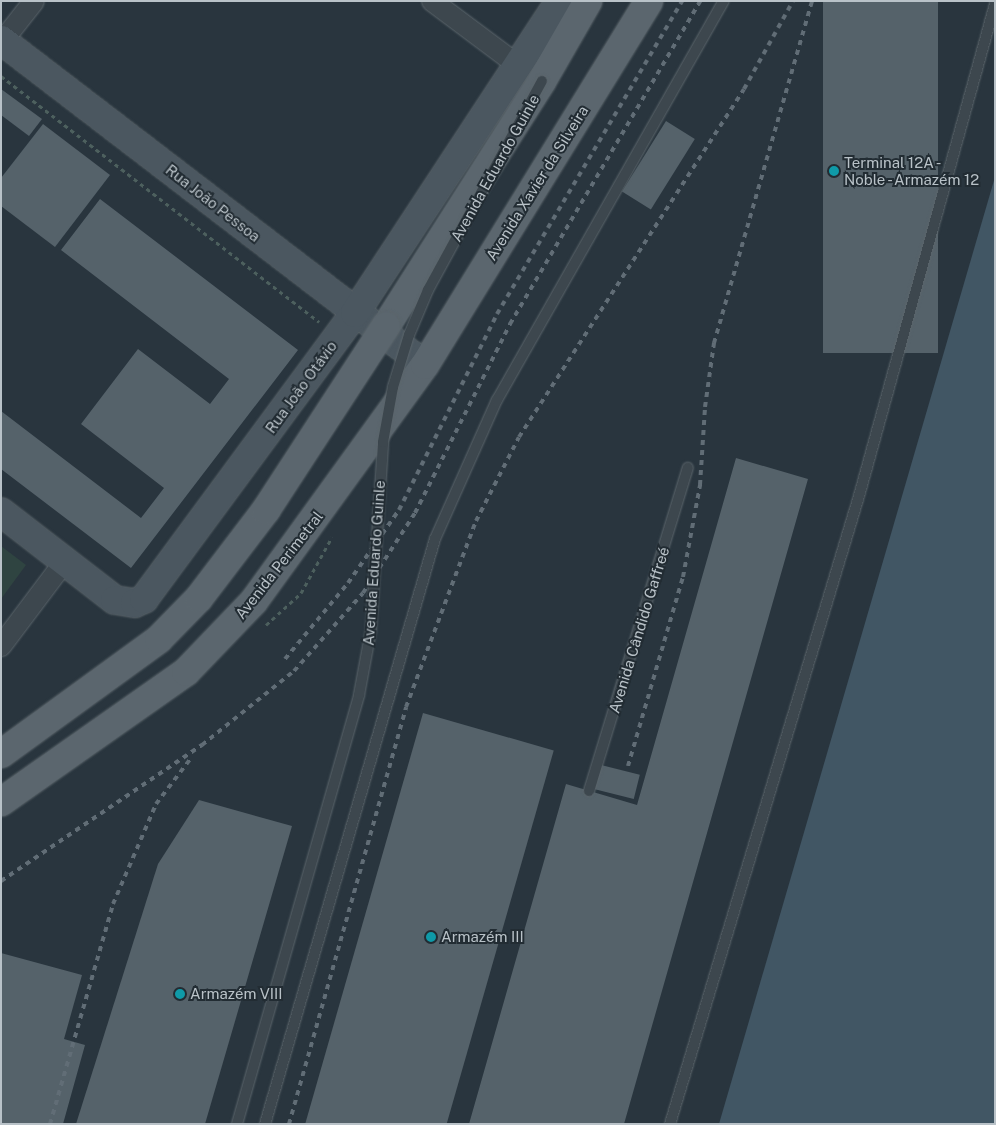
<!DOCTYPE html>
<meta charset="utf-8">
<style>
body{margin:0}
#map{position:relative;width:996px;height:1125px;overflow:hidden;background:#29353e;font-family:"Public Sans",sans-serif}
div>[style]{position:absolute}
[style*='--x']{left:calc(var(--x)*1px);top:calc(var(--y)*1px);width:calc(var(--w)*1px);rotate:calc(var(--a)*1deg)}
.green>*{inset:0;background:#2f4441}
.water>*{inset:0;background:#415664}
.building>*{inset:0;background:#55626a;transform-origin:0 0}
.path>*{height:3px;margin-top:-1.5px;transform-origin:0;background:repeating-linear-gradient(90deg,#4d605e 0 4px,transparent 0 8px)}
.roads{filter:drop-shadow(0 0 1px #5b656b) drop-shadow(0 0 1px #5b656b)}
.lane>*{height:10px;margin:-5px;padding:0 5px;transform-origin:5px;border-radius:5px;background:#3d474e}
.street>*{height:20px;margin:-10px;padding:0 10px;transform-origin:10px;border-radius:10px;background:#3d474e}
.secondary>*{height:28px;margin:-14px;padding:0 14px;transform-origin:14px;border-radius:14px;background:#4b5760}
.primary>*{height:28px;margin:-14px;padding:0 14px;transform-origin:14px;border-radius:14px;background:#5b666e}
.rail>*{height:4px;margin-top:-2px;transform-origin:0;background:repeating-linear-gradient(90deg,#616d76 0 5px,transparent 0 10px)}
.bridges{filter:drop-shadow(0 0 1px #5b656b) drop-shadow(0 0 1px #5b656b)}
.lane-bridge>*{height:10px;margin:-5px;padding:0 5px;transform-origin:5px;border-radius:5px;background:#3d474e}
.primary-bridge>*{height:28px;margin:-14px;padding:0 14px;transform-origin:14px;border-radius:14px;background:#5b666e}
.dots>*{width:14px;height:14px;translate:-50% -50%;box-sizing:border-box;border:2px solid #222c33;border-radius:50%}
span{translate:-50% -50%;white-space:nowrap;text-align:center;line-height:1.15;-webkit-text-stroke:4px #222c33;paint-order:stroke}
.poi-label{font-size:15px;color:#b9c2c8}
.left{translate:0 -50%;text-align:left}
.street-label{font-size:15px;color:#b9c2c8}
.frame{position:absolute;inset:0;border:2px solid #b9c2c8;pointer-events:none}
</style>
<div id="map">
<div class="green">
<i style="clip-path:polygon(1px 546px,26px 565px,1px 599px)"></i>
</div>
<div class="water">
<i style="clip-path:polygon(995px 177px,995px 1124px,719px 1124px)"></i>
</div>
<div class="building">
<i style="left:823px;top:1px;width:115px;height:352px"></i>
<i style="clip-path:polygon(1px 89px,42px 119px,29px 136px,1px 115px)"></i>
<i style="left:666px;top:121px;width:34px;height:83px;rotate:32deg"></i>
<i style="clip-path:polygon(43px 124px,110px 175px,55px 247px,1px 206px,1px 178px)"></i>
<i style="clip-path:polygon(100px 199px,298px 350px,131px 568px,1px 469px,1px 411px,141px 518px,164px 488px,81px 424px,138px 349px,210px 404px,229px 379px,61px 250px)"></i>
<i style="clip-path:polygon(736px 458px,808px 479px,624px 1124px,469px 1124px,566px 784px,637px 805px)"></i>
<i style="left:423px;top:713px;width:136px;height:427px;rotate:16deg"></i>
<i style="left:601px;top:765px;width:40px;height:25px;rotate:14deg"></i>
<i style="clip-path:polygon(199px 800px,292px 826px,205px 1124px,76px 1124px,158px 864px)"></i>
<i style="clip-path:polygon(1px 953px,82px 975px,64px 1039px,85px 1045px,63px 1124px,1px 1124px)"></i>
</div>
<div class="path">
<i style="--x:1;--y:76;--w:402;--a:37.7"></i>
<i style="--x:266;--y:625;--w:47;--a:-42.4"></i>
<i style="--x:301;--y:593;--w:64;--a:-61"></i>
</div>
<div class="roads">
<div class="lane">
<i style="--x:589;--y:791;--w:338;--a:-73"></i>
<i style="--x:265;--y:1124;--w:609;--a:-73.8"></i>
<i style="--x:435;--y:539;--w:152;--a:-66"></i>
<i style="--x:497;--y:400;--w:459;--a:-60.4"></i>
<i style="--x:670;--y:1124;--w:656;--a:-73.25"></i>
<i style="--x:859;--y:496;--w:510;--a:-74.55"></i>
</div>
<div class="street">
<i style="--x:432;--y:1;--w:109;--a:36.8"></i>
<i style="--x:1;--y:43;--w:53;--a:-51.8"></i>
<i style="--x:1;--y:646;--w:106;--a:-53"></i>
</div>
<div class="secondary">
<i style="--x:1;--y:40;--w:534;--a:37.47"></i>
<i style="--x:1;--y:512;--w:144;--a:37.7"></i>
<i style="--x:115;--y:600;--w:20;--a:9"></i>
<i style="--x:135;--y:603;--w:10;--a:-24"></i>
<i style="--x:144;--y:599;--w:355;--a:-53.6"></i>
<i style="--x:355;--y:313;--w:373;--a:-56.7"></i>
</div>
<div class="primary">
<i style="--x:386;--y:326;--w:290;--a:-57.5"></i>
<i style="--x:542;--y:81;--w:92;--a:-60.1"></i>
<i style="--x:1;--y:802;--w:226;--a:-35.1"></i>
<i style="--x:186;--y:672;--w:98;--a:-46.2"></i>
<i style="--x:254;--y:601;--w:291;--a:-54.1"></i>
<i style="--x:425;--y:365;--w:427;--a:-58.4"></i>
</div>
</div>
<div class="rail">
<i style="--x:285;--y:659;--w:99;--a:-50.3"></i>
<i style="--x:348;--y:583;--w:89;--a:-55.1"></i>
<i style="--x:399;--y:510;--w:219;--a:-63.4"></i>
<i style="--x:497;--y:314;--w:364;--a:-59.4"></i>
<i style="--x:628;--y:766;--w:197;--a:-73.8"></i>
<i style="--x:683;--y:577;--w:94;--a:-79.5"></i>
<i style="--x:700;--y:485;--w:78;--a:-86.3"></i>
<i style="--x:705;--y:407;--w:65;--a:-82"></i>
<i style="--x:714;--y:343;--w:356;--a:-74"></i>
<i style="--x:1;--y:881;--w:243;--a:-34.1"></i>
<i style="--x:202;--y:745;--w:118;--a:-38.8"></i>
<i style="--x:294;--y:671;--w:104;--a:-48.5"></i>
<i style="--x:363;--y:593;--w:95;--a:-57"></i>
<i style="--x:415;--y:513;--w:212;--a:-63.3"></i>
<i style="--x:510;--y:324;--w:375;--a:-59.5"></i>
<i style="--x:50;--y:1124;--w:229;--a:-74"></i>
<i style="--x:113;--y:904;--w:109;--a:-66.7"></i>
<i style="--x:156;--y:804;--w:58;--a:-52.7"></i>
<i style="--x:289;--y:1124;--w:433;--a:-74.3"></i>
<i style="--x:406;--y:707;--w:199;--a:-69.4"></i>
<i style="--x:476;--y:521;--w:94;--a:-62.9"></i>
<i style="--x:519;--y:437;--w:414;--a:-57.1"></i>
<i style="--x:744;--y:89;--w:101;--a:-60.9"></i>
</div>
<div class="bridges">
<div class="lane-bridge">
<i style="--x:237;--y:1124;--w:446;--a:-74.1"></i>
<i style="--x:359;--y:695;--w:66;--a:-79.5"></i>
<i style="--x:371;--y:630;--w:188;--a:-86.3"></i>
<i style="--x:383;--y:442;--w:56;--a:-79.7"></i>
<i style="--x:393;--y:387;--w:54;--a:-72.9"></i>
<i style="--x:409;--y:335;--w:49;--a:-67.1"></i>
<i style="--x:428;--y:290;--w:238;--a:-61.4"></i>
</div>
<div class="primary-bridge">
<i style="--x:1;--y:754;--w:195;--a:-36"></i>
<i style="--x:159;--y:639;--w:57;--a:-45.7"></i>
<i style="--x:199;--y:598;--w:111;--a:-52.7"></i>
<i style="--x:266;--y:510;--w:220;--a:-56.9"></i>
</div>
</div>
<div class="dots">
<i style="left:834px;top:171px;background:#0f9aa8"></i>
<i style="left:431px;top:937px;background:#0f9aa8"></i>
<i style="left:180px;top:994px;background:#0f9aa8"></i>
</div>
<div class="poi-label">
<span class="left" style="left:844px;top:171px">Terminal 12A -<br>Noble - Armazém 12</span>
<span class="left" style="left:441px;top:937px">Armazém III</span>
<span class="left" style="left:190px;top:994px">Armazém VIII</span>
</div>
<div class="street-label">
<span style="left:495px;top:168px;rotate:-61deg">Avenida Eduardo Guinle</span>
<span style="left:537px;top:183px;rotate:-58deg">Avenida Xavier da Silveira</span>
<span style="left:213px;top:203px;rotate:38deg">Rua João Pessoa</span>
<span style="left:301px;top:387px;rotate:-54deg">Rua João Otávio</span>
<span style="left:374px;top:563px;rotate:-86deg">Avenida Eduardo Guinle</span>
<span style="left:279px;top:565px;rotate:-52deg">Avenida Perimetral</span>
<span style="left:639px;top:630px;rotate:-73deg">Avenida Cândido Gaffreé</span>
</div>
<div class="frame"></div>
</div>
